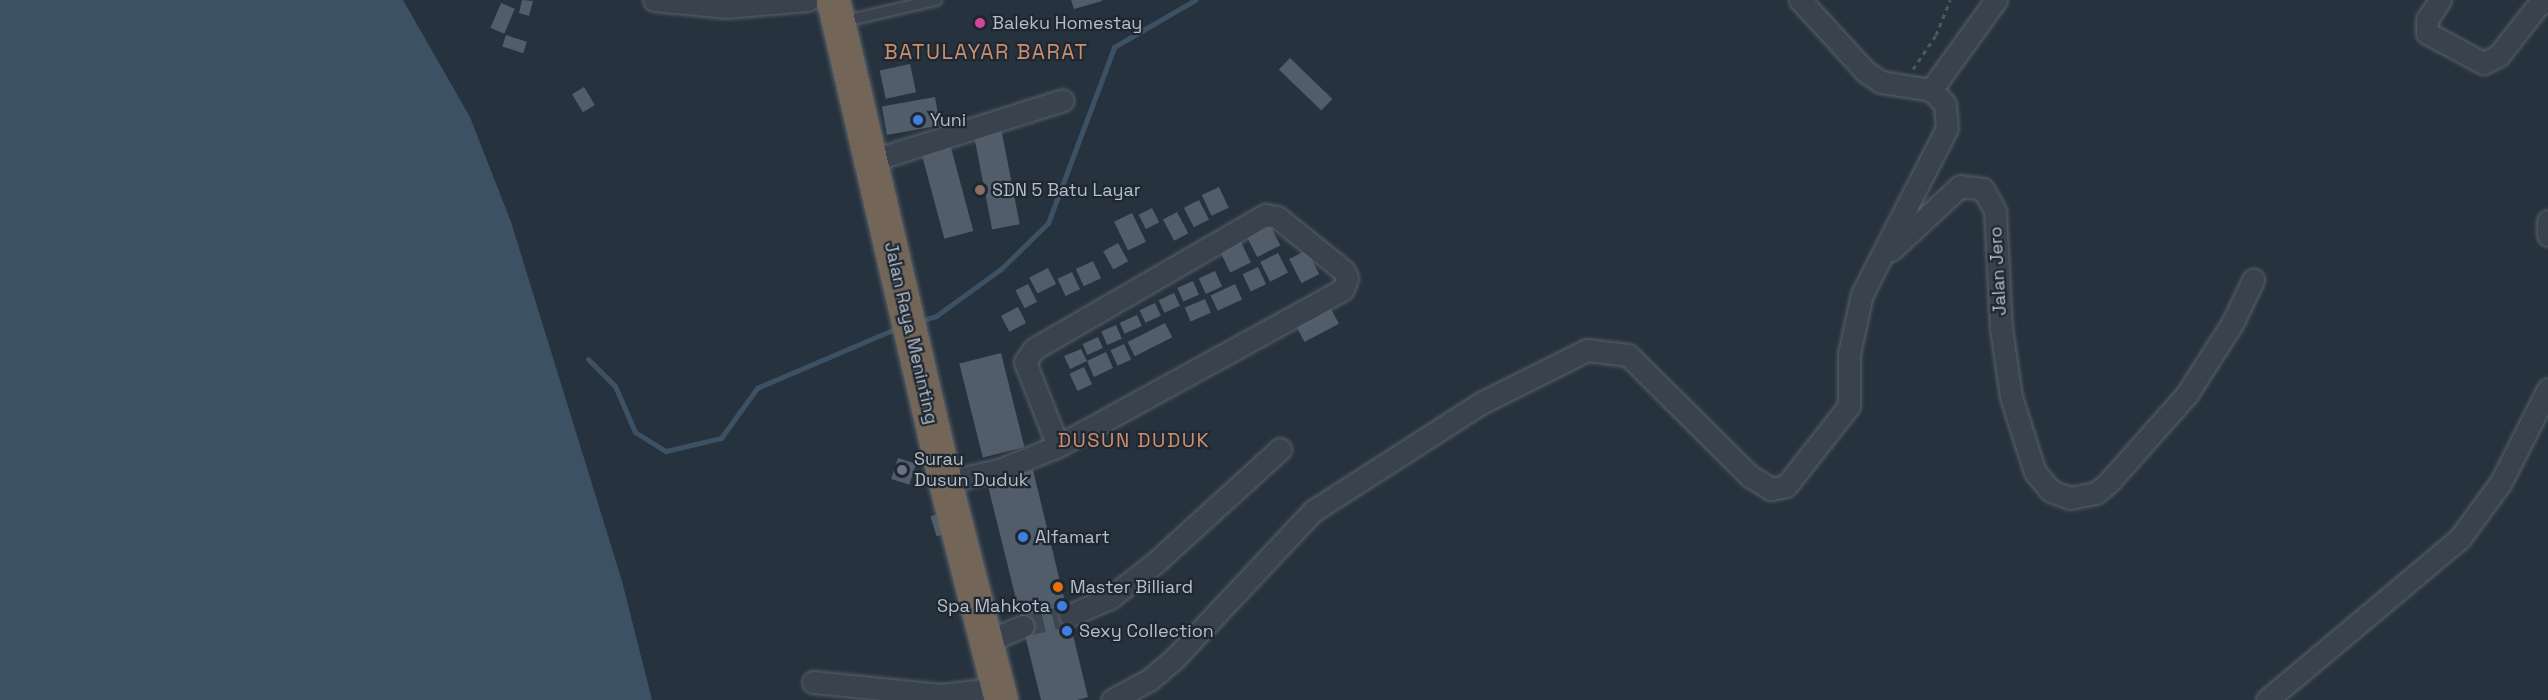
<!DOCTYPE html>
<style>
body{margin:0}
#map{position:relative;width:2548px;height:700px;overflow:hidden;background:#26323d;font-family:"Space Grotesk",sans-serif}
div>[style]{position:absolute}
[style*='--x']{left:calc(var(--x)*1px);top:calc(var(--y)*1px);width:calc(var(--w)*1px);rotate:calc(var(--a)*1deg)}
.water>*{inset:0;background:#3d5164}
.stream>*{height:5px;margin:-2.5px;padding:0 2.5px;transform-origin:2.5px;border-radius:2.5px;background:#3d5164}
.building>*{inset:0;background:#525d6b;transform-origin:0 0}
.street-tunnel>*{height:21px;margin-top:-10.5px;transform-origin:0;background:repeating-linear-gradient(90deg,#3c4752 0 21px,transparent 0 31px)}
.path>*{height:3px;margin-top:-1.5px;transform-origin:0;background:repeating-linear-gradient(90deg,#485c5d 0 4.5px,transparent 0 9px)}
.roads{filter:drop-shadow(0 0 2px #58616b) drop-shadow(0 0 2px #58616b)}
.lane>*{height:10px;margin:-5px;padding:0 5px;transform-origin:5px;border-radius:5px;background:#3a434d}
.street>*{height:21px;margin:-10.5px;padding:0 10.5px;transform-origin:10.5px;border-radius:10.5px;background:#3a434d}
.highway>*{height:33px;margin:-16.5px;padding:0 16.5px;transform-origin:16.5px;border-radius:16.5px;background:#736658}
.dots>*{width:16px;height:16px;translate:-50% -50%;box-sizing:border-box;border:3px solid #1f2832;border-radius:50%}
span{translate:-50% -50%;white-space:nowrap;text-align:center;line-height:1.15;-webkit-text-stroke:4.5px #1f2832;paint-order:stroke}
.poi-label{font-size:18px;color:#b6bec8}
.left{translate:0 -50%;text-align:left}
.right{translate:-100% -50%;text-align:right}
.street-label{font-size:18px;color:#b6bec8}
.neighbourhood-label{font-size:20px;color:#cd8f6c;letter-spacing:1.5px}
.quarter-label{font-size:21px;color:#cd8f6c;letter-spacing:1.5px}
</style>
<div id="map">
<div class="water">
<i style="clip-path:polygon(0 0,403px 0,470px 117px,511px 222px,622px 581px,652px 700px,0 700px)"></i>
</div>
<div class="stream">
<i style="--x:919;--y:321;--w:18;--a:-16"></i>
<i style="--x:936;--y:316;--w:80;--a:-35.9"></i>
<i style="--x:1001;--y:269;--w:66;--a:-44.4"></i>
<i style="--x:1048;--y:223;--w:188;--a:-69.4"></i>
<i style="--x:1114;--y:47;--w:94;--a:-30.1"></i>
<i style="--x:588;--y:359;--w:38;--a:45"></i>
<i style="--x:615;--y:386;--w:50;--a:66.5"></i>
<i style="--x:635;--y:432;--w:36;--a:32"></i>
<i style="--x:666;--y:451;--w:57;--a:-13.3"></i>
<i style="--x:721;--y:438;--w:62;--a:-54.2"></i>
<i style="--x:757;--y:388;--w:155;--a:-23.2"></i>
</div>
<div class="building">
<i style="clip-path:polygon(522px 0,533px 1px,529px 16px,519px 13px)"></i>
<i style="clip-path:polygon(1071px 0,1102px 0,1102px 1px,1074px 9px)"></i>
<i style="left:501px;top:3px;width:15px;height:27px;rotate:23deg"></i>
<i style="left:506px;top:35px;width:22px;height:12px;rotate:18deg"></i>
<i style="left:1290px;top:58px;width:59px;height:16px;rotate:44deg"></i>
<i style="left:910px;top:64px;width:29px;height:31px;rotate:78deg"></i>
<i style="left:584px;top:87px;width:21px;height:14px;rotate:59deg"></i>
<i style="left:935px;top:97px;width:29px;height:54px;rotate:80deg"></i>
<i style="left:1001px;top:128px;width:98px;height:28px;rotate:79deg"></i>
<i style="left:950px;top:144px;width:90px;height:30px;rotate:75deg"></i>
<i style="left:1219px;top:187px;width:23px;height:19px;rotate:65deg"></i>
<i style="left:1199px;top:200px;width:22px;height:17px;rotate:63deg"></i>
<i style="left:1152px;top:208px;width:16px;height:15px;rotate:63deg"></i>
<i style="left:1177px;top:212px;width:24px;height:16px;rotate:62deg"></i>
<i style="left:1132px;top:213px;width:32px;height:20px;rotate:64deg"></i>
<i style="left:1269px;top:223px;width:25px;height:26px;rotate:63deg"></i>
<i style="left:1240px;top:240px;width:25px;height:23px;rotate:64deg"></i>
<i style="left:1118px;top:243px;width:21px;height:17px;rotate:61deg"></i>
<i style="left:1307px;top:250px;width:27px;height:20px;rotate:63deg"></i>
<i style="left:1278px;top:253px;width:22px;height:20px;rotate:63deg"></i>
<i style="left:1093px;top:261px;width:19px;height:19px;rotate:65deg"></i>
<i style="left:1258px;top:267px;width:19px;height:17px;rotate:65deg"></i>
<i style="left:1048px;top:268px;width:18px;height:21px;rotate:63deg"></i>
<i style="left:1215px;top:271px;width:17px;height:18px;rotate:65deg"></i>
<i style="left:1072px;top:272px;width:19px;height:16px;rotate:65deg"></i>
<i style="left:1193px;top:281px;width:15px;height:17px;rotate:67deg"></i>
<i style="left:1028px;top:284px;width:20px;height:14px;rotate:63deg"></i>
<i style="left:1235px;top:284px;width:17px;height:27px;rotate:65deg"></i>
<i style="left:1174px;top:293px;width:14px;height:17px;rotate:65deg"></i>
<i style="left:1205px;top:299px;width:15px;height:22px;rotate:67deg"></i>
<i style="left:1155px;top:303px;width:14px;height:17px;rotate:65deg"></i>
<i style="left:1018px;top:307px;width:18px;height:19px;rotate:63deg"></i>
<i style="left:1330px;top:307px;width:19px;height:39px;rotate:62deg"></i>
<i style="left:1137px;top:315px;width:12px;height:19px;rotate:66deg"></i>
<i style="left:1165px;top:323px;width:16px;height:42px;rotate:63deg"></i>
<i style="left:1116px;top:325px;width:15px;height:16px;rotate:67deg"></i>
<i style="left:1098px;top:337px;width:12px;height:17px;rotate:66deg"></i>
<i style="left:1124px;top:344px;width:17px;height:15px;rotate:65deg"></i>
<i style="clip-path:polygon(1081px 349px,1087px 361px,1106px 352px,1113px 368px,1094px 377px,1087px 361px,1070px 369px,1064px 356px)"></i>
<i style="left:1001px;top:353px;width:97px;height:43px;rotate:76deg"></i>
<i style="left:1084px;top:367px;width:19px;height:16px;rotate:65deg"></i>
<i style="left:898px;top:458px;width:19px;height:22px;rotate:18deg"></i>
<i style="clip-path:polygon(1033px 470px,1088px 697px,1077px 700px,1041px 700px,987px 482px)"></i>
<i style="left:941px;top:513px;width:21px;height:11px;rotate:73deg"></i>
</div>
<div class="street-tunnel">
<i style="--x:1023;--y:626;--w:48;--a:-13.2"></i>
</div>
<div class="path">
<i style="--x:1913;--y:69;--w:41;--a:-55.9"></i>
<i style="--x:1936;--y:35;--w:38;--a:-68"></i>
</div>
<div class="roads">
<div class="lane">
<i style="--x:841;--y:22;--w:98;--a:-13"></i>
</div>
<div class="street">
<i style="--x:654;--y:0;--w:72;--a:5.6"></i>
<i style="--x:726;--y:7;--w:82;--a:-4.9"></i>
<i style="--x:2440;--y:0;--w:23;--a:124"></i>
<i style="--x:2427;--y:19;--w:14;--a:90"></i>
<i style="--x:2427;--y:33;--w:64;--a:28.2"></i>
<i style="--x:2483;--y:63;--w:17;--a:-25"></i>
<i style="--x:2498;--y:56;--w:66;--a:-51.7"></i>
<i style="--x:2539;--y:4;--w:9;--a:-18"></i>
<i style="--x:1931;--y:90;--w:111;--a:-54.2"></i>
<i style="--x:870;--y:161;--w:202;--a:-17.5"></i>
<i style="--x:2548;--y:221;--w:14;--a:90"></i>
<i style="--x:1891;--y:250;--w:94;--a:-42.8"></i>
<i style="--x:1960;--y:186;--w:23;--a:7"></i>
<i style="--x:1983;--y:189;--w:25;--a:61"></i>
<i style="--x:1995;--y:211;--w:117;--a:87.1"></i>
<i style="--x:2001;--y:328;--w:70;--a:81.8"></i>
<i style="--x:2011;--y:397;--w:79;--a:72.3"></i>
<i style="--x:2035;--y:472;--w:25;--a:50"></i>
<i style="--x:2051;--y:491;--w:20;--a:20"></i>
<i style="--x:2070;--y:498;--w:26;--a:-11"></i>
<i style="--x:2096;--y:493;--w:17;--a:-40"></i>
<i style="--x:2109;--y:482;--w:118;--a:-48.4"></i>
<i style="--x:2187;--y:394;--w:85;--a:-57.4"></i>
<i style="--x:2233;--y:322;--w:47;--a:-64.5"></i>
<i style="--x:945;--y:482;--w:55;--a:-12.5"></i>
<i style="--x:999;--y:470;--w:64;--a:-22.1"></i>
<i style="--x:1058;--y:446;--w:325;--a:-28.8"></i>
<i style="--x:1343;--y:289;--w:12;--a:-70"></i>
<i style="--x:1347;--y:278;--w:8;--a:-113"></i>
<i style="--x:1344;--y:271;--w:86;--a:-141.1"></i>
<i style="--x:1277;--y:217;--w:12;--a:-171"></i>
<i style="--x:1265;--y:215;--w:267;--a:149.9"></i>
<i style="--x:1034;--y:349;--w:16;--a:125"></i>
<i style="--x:1025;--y:362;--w:90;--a:68.6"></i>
<i style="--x:1070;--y:615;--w:43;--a:-23"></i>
<i style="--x:1110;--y:598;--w:58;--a:-38"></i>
<i style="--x:1156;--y:562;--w:168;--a:-42.3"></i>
<i style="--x:986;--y:642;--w:40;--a:-23.4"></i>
<i style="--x:813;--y:682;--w:129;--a:5.8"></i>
<i style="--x:941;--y:695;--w:57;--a:-7"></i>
<i style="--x:1112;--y:700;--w:42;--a:-28.4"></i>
<i style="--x:1149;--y:680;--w:33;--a:-40"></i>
<i style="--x:1174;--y:659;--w:203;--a:-46.8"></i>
<i style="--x:1313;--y:511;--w:202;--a:-32.7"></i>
<i style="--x:1483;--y:402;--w:116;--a:-26.6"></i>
<i style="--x:1587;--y:350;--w:41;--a:7"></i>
<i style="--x:1628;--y:355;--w:172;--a:44.8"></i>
<i style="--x:1750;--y:476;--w:25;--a:32"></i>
<i style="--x:1771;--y:489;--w:15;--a:-11"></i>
<i style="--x:1786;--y:486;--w:102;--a:-51.8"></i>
<i style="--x:1849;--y:406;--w:52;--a:-90"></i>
<i style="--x:1849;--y:354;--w:61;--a:-77.8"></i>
<i style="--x:1862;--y:294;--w:186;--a:-62.9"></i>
<i style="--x:1947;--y:128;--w:24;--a:-95"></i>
<i style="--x:1945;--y:104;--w:20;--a:-135"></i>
<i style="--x:1931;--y:90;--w:51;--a:-170.9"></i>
<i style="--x:1881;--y:82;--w:18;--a:-146"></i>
<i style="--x:1866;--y:72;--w:98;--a:-132.5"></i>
<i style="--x:2267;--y:700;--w:252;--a:-40"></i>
<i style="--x:2460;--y:538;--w:69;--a:-53.8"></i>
<i style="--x:2501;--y:482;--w:104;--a:-63.2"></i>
</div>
<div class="highway">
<i style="--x:833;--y:0;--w:495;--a:76.9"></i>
<i style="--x:945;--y:482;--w:225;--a:75.6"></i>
</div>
</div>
<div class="dots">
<i style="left:980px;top:23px;background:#d1479c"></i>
<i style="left:918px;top:120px;background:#3f7fe0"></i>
<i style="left:980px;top:190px;background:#8d6e63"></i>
<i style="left:902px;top:470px;background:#6b7280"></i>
<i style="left:1023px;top:537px;background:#3f7fe0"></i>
<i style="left:1058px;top:587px;background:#e8710a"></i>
<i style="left:1062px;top:606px;background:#3f7fe0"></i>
<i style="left:1067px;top:631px;background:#3f7fe0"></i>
</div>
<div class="poi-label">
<span class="left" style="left:992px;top:23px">Baleku Homestay</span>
<span class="left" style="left:930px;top:120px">Yuni</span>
<span class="left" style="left:992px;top:190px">SDN 5 Batu Layar</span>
<span class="left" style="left:914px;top:470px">Surau<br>Dusun Duduk</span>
<span class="left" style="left:1035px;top:537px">Alfamart</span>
<span class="left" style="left:1070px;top:587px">Master Billiard</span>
<span class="right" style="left:1050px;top:606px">Spa Mahkota</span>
<span class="left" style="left:1079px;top:631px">Sexy Collection</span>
</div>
<div class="street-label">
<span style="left:1998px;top:271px;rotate:-93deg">Jalan Jero</span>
<span style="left:911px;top:333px;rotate:77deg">Jalan Raya Meninting</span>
</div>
<div class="neighbourhood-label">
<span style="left:1134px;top:440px">DUSUN DUDUK</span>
</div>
<div class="quarter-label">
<span style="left:986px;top:52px">BATULAYAR BARAT</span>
</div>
</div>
